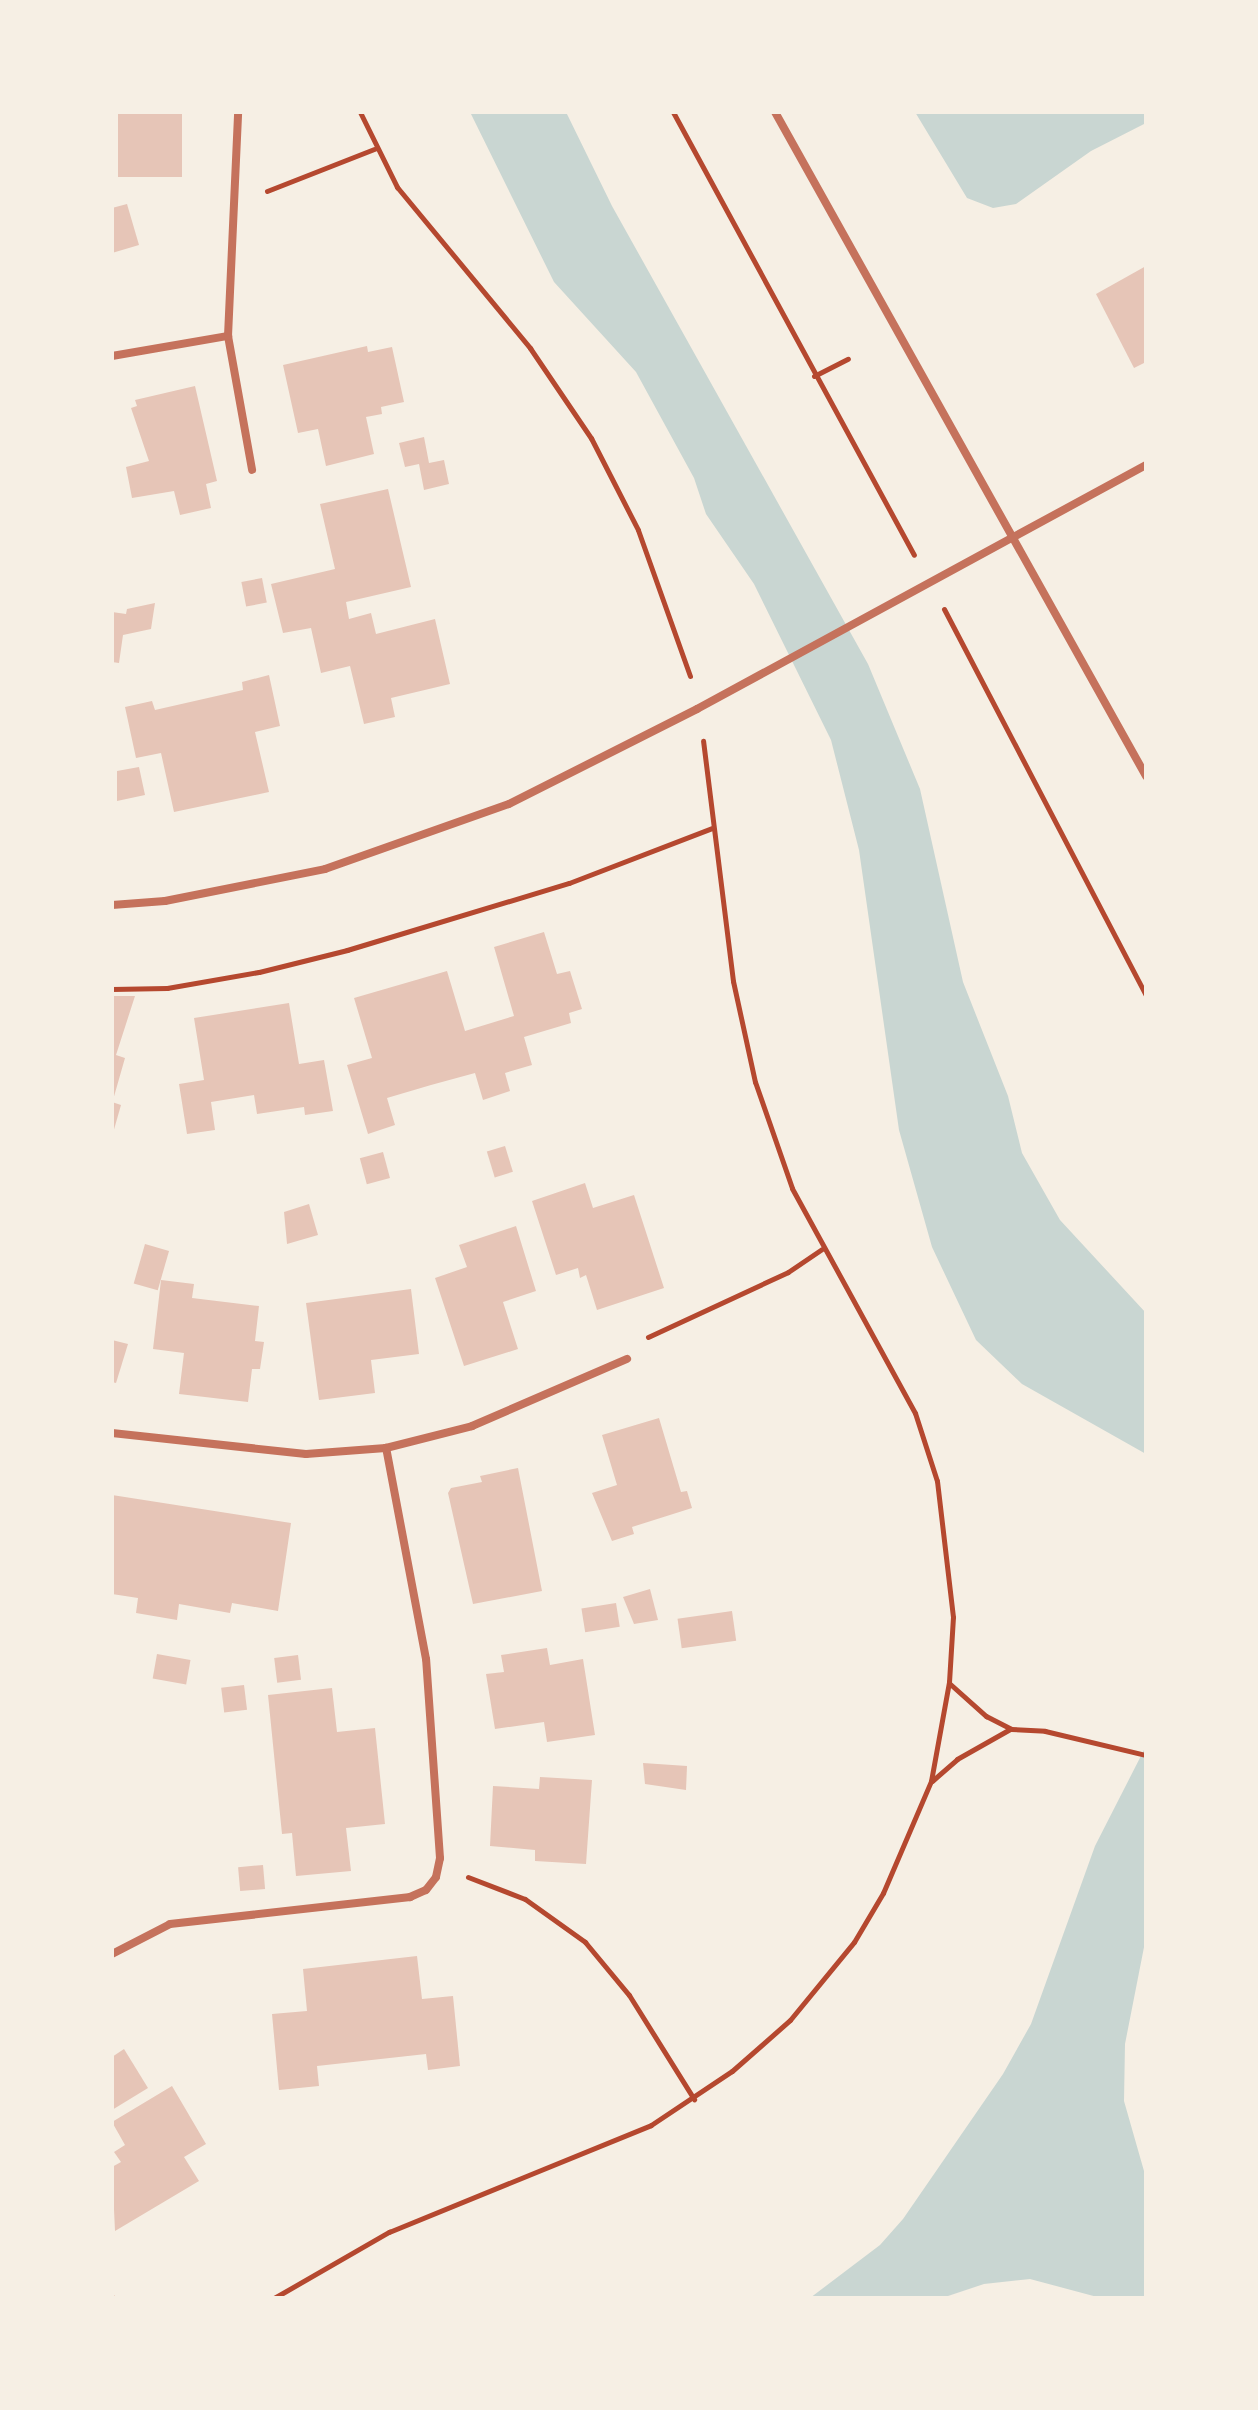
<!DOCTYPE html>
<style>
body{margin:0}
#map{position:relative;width:1258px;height:2410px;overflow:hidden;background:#f6efe4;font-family:Roboto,sans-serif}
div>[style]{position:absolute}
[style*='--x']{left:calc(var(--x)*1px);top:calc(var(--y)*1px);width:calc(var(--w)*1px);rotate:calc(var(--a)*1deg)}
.water>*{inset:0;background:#c9d6d2}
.building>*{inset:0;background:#e6c5b7;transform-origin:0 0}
.path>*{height:5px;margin:-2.5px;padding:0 2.5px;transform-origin:2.5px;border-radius:2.5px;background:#b5482f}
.minor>*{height:8px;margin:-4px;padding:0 4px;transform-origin:4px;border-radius:4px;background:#c5725c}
span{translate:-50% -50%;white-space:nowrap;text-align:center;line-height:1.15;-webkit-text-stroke:7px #f6efe4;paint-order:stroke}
.frame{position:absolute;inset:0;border:114px solid #f6efe4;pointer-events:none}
</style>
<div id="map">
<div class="water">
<i style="clip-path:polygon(470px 112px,566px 112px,612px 206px,868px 664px,920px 789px,963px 982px,1008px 1096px,1022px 1153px,1060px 1220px,1146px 1313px,1146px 1454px,1022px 1384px,976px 1340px,932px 1247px,899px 1130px,859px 850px,831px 740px,754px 584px,706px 514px,694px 478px,636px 372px,554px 282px)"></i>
<i style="clip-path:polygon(915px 112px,1146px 112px,1146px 123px,1091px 151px,1016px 204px,993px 208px,967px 198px)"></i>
<i style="clip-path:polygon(1146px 1746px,1146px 1937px,1125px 2044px,1124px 2101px,1146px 2178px,1146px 2298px,1101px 2298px,1030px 2279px,984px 2284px,942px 2298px,810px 2298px,880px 2245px,903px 2219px,1003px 2074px,1031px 2024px,1095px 1846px)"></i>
</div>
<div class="building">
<i style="left:118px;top:112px;width:64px;height:65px"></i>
<i style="clip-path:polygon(127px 204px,139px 245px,112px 253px,112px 208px)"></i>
<i style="clip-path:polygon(1146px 266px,1146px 362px,1134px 368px,1096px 294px)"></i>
<i style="clip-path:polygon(367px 346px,368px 352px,392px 347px,404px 402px,381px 407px,382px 414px,366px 417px,374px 454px,326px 466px,318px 429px,298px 433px,283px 365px)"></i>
<i style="clip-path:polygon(195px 386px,217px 481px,206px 484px,211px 508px,180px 515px,174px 491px,132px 498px,126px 467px,149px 461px,131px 408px,137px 406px,135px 400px)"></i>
<i style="clip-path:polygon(424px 437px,429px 463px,444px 460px,449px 484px,424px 490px,419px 464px,405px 467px,399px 443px)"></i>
<i style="clip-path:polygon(388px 489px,411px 587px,346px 602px,349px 619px,371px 613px,376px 634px,435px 619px,450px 684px,391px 698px,395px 717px,364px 724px,350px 666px,321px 673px,311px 628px,283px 633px,271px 584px,335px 569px,320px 504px)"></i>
<i style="left:262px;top:578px;width:25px;height:21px;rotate:79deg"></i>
<i style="clip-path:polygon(155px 603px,151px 629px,123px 635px,119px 663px,112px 662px,112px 612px,126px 614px,127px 609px)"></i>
<i style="clip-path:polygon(269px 675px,280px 726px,255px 732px,269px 792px,174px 812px,161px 753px,136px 758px,125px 707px,152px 701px,155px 710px,243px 690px,242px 682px)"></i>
<i style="clip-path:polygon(139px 767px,145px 795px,117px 801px,117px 771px)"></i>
<i style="clip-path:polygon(544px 932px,557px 974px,570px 971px,582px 1009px,569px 1013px,571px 1023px,524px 1037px,532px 1065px,505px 1073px,510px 1091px,483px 1100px,475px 1073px,431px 1085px,387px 1098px,395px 1125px,368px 1134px,347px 1065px,372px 1058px,354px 998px,447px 971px,465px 1031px,514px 1016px,494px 947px)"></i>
<i style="clip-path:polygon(112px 996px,135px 996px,116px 1055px,125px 1058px,113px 1100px)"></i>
<i style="clip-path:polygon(289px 1003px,299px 1064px,324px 1060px,333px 1111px,305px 1115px,304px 1107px,257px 1114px,254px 1095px,211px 1102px,215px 1130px,187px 1134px,179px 1084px,204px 1080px,194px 1018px)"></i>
<i style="clip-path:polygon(112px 1102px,121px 1105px,113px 1133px,112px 1133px)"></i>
<i style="left:505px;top:1146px;width:27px;height:19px;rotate:73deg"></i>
<i style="left:383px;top:1152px;width:27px;height:24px;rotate:75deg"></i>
<i style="clip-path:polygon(585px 1183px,593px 1208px,634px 1195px,664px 1288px,597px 1310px,586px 1275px,580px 1278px,578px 1268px,556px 1275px,532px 1201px)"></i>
<i style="clip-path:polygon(309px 1204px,318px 1235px,287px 1244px,284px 1212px)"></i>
<i style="clip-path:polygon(516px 1226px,536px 1291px,503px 1302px,518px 1349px,464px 1366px,435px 1278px,467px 1267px,459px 1245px)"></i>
<i style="left:145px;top:1244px;width:25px;height:41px;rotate:16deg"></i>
<i style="clip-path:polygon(161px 1280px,194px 1284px,192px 1298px,259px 1306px,255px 1341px,264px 1342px,260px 1369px,252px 1369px,248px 1402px,179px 1394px,184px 1353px,153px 1349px)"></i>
<i style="clip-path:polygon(411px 1289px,419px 1354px,371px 1360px,375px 1393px,319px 1400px,306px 1303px)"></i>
<i style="clip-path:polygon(112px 1340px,128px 1344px,116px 1383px,112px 1382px)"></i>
<i style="clip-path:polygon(659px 1418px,681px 1492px,687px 1491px,692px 1508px,632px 1527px,634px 1534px,612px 1541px,592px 1493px,617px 1485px,602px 1435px)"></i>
<i style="clip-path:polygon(518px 1468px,542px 1591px,473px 1604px,448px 1493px,451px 1488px,482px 1482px,480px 1476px)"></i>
<i style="clip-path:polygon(112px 1495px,291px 1523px,278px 1611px,232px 1603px,230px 1613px,179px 1604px,177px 1620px,136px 1613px,138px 1598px,112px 1594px)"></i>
<i style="clip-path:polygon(650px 1589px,658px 1620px,634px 1624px,623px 1597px)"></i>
<i style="left:616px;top:1603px;width:24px;height:35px;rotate:81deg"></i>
<i style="left:732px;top:1611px;width:30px;height:55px;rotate:82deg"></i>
<i style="clip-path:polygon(547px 1648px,550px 1665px,583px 1659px,595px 1735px,547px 1742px,544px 1722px,495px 1729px,486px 1674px,504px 1672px,501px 1655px)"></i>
<i style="left:157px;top:1654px;width:34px;height:25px;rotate:10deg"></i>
<i style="left:298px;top:1655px;width:25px;height:24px;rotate:83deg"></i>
<i style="left:244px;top:1685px;width:25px;height:23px;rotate:83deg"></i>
<i style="clip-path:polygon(332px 1688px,337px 1732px,375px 1728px,385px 1824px,346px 1828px,351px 1871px,296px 1876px,292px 1833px,282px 1834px,268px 1695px)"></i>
<i style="clip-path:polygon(643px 1763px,687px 1766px,686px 1790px,645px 1784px)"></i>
<i style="clip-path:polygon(540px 1777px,592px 1780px,586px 1864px,535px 1861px,535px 1850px,490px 1846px,493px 1786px,539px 1789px)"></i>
<i style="left:263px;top:1865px;width:24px;height:25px;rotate:85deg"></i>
<i style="clip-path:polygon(417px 1956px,422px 1999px,453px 1996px,460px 2066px,428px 2070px,426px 2054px,317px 2066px,319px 2086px,279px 2090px,272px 2014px,307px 2011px,303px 1969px)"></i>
<i style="clip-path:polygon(124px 2049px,148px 2088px,112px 2110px,112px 2057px)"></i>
<i style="clip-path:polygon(172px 2086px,206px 2144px,184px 2157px,199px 2181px,115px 2231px,112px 2167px,121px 2162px,114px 2152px,125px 2145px,112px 2122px)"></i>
</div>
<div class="path">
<i style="--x:360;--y:112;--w:84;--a:63.7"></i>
<i style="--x:397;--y:187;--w:209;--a:50.4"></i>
<i style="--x:530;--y:348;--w:109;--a:55.9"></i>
<i style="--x:591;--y:438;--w:103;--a:62.9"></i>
<i style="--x:638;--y:530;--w:155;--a:70.4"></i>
<i style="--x:673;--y:112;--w:504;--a:61.45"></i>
<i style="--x:267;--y:191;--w:115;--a:-21.4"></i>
<i style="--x:814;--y:376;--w:38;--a:-27"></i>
<i style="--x:944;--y:609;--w:436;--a:62.4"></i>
<i style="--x:112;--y:989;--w:55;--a:-1"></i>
<i style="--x:167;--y:988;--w:93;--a:-9.9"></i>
<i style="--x:259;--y:972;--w:91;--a:-14"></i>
<i style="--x:347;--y:950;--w:232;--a:-16.8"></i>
<i style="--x:569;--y:883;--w:153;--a:-21"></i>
<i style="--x:648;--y:1337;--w:154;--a:-24.9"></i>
<i style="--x:788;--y:1272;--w:41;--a:-34.1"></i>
<i style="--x:949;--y:1683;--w:50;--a:41.7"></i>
<i style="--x:986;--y:1716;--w:28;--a:27"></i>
<i style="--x:1011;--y:1729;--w:34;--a:3"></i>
<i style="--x:1045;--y:1731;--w:104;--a:13.4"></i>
<i style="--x:932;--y:1781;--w:33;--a:-41"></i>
<i style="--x:957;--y:1759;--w:61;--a:-29.5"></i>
<i style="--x:468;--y:1877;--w:61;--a:21.1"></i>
<i style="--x:525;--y:1899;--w:74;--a:35.6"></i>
<i style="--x:585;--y:1942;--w:69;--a:50.3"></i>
<i style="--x:629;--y:1995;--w:123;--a:58"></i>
<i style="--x:112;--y:2297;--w:1;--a:45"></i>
<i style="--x:274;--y:2298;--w:133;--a:-29.9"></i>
<i style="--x:389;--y:2232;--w:283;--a:-22.2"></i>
<i style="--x:651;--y:2125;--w:97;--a:-33.7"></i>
<i style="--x:732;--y:2071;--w:77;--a:-41.3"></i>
<i style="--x:790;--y:2020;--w:101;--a:-50.6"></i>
<i style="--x:854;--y:1942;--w:57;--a:-59.4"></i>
<i style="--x:883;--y:1893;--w:122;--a:-66.8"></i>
<i style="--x:931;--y:1781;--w:101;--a:-79.7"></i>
<i style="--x:949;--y:1682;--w:65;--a:-86.5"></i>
<i style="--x:953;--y:1617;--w:137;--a:-96.7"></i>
<i style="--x:937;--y:1481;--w:71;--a:-107.9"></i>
<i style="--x:915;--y:1413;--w:256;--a:-118.7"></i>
<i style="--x:792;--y:1188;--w:112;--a:-109.2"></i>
<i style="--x:755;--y:1082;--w:103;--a:-102.3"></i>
<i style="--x:733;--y:981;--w:242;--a:-97.1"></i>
</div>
<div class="minor">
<i style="--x:775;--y:112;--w:761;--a:60.81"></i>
<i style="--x:228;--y:336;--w:136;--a:79.8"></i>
<i style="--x:112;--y:356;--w:118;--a:-9.8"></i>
<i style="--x:228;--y:336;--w:224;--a:-87.4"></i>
<i style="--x:112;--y:905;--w:53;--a:-4.3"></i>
<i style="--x:165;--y:901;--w:163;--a:-11.3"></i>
<i style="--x:325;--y:869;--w:195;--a:-19.5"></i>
<i style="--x:509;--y:804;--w:211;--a:-26.8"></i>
<i style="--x:697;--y:709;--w:511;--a:-28.52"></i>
<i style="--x:112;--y:1433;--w:195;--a:6.2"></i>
<i style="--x:306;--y:1454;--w:80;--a:-4.3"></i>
<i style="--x:386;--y:1448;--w:89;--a:-14.3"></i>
<i style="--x:472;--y:1426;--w:169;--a:-23.4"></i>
<i style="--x:112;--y:1954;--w:65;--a:-27.3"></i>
<i style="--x:170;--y:1924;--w:242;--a:-6.4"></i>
<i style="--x:410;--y:1897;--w:17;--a:-24"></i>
<i style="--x:426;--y:1890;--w:16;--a:-52"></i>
<i style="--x:436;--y:1877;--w:19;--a:-78"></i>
<i style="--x:440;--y:1858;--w:199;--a:-94"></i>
<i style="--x:426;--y:1659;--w:215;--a:-100.7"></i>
</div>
<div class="frame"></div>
</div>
